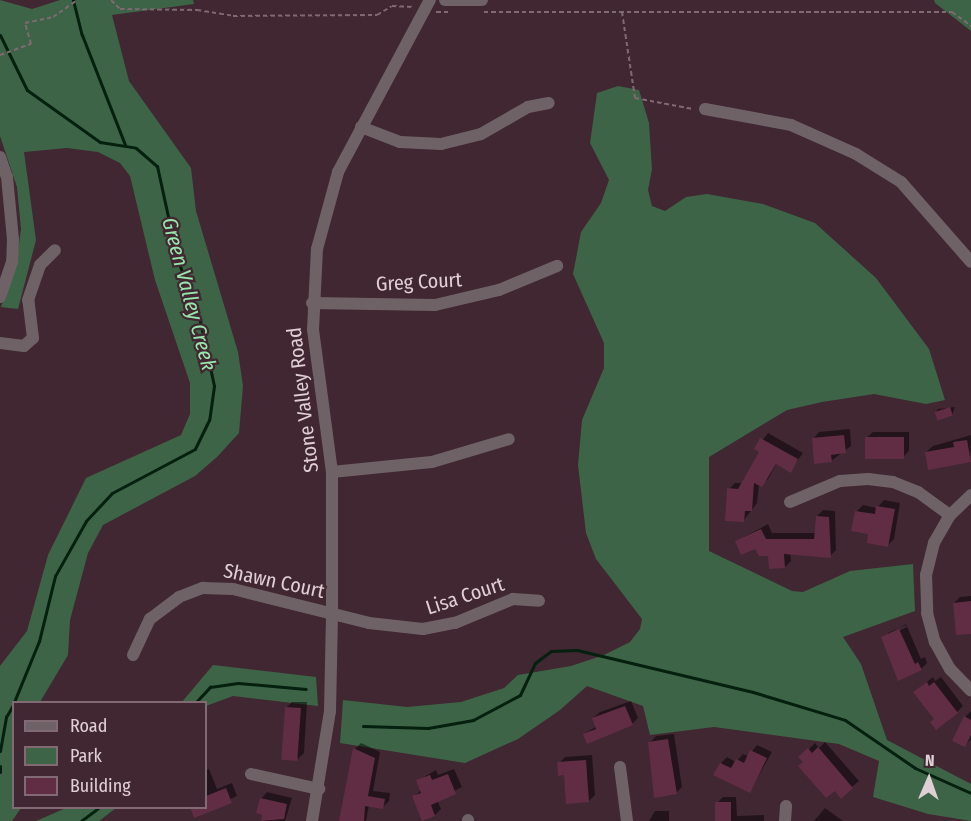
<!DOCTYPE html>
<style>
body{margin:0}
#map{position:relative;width:971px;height:821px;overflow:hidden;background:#412732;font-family:"Fira Sans Condensed",sans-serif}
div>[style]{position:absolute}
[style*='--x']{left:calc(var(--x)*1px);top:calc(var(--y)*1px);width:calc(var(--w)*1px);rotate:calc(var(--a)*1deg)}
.green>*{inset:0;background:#3d6447}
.shadow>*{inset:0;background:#0007}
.stream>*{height:3px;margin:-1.5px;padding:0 1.5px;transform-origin:1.5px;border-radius:1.5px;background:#05200e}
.building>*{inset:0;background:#612d45;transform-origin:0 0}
.path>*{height:2px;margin-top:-1px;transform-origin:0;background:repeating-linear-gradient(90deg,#7f6972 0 4.5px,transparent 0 7.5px)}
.minor>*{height:12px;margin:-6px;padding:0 6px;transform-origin:6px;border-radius:6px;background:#6f6267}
span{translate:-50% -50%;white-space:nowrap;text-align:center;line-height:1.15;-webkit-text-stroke:4.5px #412732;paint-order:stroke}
.street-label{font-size:20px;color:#e0cfd5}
.water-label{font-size:21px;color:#99e6ac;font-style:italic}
.legend{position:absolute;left:12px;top:701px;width:195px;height:108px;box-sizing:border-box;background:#412732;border:2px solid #816a73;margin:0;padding:8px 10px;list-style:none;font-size:18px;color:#e0cfd5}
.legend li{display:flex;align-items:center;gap:12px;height:30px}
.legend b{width:30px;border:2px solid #816a73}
.north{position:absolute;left:899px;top:749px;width:60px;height:60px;-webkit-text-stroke:4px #412732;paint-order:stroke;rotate:2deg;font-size:16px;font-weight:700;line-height:24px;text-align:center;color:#e0cfd5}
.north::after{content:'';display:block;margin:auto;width:21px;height:27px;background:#e0cfd5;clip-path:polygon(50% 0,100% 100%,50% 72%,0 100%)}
</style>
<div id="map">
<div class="green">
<i style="clip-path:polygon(0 0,32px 9px,60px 0,193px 0,194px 4px,112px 15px,129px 81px,191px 168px,196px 211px,238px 352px,243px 386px,239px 433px,217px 457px,195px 476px,103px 525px,88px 553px,70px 620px,68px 655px,40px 702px,14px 702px,14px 808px,21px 808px,12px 821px,0 821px,0 666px,27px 631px,48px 555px,86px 478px,181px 435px,190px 414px,190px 383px,155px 280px,130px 176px,120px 163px,98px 152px,67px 148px,24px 152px,36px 240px,18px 309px,1px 307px,16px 265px,21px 229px,17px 187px,0 136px)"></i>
<i style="clip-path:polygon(934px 0,971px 0,971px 31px,935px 3px)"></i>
<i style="clip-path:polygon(618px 86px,639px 90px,649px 123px,652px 169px,648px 190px,652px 206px,665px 211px,686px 197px,707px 194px,763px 204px,815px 223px,876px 278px,929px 349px,945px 400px,926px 404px,874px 394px,822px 402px,787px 410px,709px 457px,709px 551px,792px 591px,803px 592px,850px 571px,913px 564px,915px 611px,843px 637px,861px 664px,887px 740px,971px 784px,971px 821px,928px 814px,873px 797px,879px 761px,839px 744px,714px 727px,650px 735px,643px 706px,587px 686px,560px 710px,518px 739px,465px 763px,340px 743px,343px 700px,407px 707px,461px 702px,504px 688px,518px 675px,571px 666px,604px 655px,630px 642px,640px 629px,642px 619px,596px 559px,586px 533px,578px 465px,582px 420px,604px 368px,604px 343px,573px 274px,581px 232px,601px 203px,609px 180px,590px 143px,597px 93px)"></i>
<i style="clip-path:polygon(213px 665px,316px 677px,318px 706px,233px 696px,206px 706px,206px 702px,182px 702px)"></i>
<i style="clip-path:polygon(66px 808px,116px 808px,99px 821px,36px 821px)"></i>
</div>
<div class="shadow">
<i style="clip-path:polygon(955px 407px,952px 415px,936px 412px,938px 409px)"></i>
<i style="clip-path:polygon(850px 429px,851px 446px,831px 461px,813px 439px,819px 432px)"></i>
<i style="clip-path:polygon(873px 432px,909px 432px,909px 451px,903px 457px,866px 438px)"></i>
<i style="clip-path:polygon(768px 433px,803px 453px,790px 471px,777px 463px,768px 479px,759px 484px,757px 503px,744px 520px,729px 489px,735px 483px,743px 483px,761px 451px,756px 449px)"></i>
<i style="clip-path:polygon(971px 435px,970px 461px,926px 452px,933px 446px)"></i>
<i style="clip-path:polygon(884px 500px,900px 503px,894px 539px,888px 545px,870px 533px,857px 511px,863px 505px,877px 508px)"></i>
<i style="clip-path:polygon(823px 510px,835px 511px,836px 550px,830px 556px,790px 553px,791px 561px,785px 567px,770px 554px,736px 541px,768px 524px,772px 533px,816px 533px,817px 516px)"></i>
<i style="clip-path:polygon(971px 596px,971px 632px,954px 603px,960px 597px)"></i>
<i style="clip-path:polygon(evenodd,906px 624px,921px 659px,925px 657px,927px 663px,921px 669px,882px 638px,906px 624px,906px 625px,907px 627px,888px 636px,888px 633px,906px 625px)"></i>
<i style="clip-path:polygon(933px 677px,935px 681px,941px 677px,963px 706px,957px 712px,935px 719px,915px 692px)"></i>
<i style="clip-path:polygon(631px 701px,638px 718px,632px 724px,584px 734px,597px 726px,593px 718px,600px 712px)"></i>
<i style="clip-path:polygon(292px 702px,307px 702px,304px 753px,298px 759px,286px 708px)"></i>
<i style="clip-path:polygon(971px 711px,971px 739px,965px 745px,965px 717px)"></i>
<i style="clip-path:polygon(674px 734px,682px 787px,676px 793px,650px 743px,656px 736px)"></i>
<i style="clip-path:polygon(825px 742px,859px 781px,841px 796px,805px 762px,807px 751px,815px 743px,819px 748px)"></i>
<i style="clip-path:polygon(361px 743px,380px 752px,373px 791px,390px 793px,389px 801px,383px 807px,369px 805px,366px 821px,340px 821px,355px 749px)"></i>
<i style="clip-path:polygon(757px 745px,772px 752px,750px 791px,721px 763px,727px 757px,736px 762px,743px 754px,748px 756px)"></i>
<i style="clip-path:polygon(592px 755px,595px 795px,589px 801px,559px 763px,565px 757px)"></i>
<i style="clip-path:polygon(209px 769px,217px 789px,232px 783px,237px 796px,195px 816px,206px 808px,206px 770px)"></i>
<i style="clip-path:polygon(454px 769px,462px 787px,437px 800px,441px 809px,435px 815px,414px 797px,421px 790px,417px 781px,436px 770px,438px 775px)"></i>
<i style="clip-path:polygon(267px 792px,292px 798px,285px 821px,262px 821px,261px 799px)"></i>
<i style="clip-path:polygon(723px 797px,736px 797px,737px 816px,764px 815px,764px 821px,717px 821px,717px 803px)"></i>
<i style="clip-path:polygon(825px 808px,843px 821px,814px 821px)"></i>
<i style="clip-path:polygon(655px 811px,669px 811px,669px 821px,649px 821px)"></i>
</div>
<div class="stream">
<i style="--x:73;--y:0;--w:36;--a:76"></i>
<i style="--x:82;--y:35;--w:118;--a:68.6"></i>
<i style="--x:0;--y:35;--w:61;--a:63.9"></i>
<i style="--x:27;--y:90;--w:90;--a:35.5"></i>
<i style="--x:100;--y:142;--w:36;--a:9"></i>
<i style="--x:136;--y:148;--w:28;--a:41"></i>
<i style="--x:157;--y:166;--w:94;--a:77.7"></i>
<i style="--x:177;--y:258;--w:67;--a:69.9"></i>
<i style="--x:200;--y:321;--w:66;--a:77.8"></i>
<i style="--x:214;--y:386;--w:34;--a:98"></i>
<i style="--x:209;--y:420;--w:32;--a:116"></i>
<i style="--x:195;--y:449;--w:94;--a:152.1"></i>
<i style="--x:112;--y:493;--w:38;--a:133"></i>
<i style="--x:86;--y:521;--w:63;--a:119.4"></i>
<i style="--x:55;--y:576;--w:67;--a:103.8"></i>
<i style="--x:39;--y:641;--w:66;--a:112.3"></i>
<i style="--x:196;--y:702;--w:21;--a:-47"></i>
<i style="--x:210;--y:687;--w:28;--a:-8"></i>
<i style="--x:238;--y:683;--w:68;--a:5"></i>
<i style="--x:363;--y:726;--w:65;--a:1.8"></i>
<i style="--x:428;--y:728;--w:46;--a:-10.1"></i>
<i style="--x:473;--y:720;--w:53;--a:-28"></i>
<i style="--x:520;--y:695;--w:35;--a:-65"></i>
<i style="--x:535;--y:663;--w:20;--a:-37"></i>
<i style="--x:551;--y:651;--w:26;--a:-2"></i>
<i style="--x:577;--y:650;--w:181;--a:13.4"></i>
<i style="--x:753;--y:692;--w:96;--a:16.9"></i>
<i style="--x:845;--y:720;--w:85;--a:34.4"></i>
<i style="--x:915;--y:768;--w:61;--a:24.1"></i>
<i style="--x:0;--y:751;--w:35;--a:-80"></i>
<i style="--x:6;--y:717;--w:16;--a:-60"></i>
<i style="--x:0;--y:766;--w:6;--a:90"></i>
<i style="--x:81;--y:821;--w:21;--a:-37"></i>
</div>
<div class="building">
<i style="left:950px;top:407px;width:9px;height:16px;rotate:72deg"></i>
<i style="clip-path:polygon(844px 435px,846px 453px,831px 455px,832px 462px,814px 464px,812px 438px)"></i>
<i style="left:865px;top:437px;width:39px;height:22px"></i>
<i style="clip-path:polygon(760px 438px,798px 459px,791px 473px,776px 464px,762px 487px,754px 483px,752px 511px,745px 511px,744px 522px,725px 521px,727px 488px,738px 489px,759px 452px,754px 449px)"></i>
<i style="clip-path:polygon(967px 440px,971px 462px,928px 470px,925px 452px,954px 447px,953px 442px)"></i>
<i style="clip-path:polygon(876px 506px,895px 509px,888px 547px,867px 543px,868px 534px,851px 531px,855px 511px,875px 514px)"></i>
<i style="clip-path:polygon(816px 516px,829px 517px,831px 558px,784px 554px,785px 568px,769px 569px,768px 556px,759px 556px,755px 549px,741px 555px,735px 541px,761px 529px,766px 539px,814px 539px)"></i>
<i style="clip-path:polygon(971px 601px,971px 634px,956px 635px,953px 603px)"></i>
<i style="clip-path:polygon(899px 629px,915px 664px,918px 662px,922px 670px,898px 681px,881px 637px)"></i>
<i style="clip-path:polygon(927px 682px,929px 686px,934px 682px,958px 713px,936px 730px,930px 722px,934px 719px,913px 692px)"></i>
<i style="clip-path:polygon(625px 706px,633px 725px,587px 744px,583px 734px,596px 729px,592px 718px)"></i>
<i style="left:285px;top:707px;width:16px;height:53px;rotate:4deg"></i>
<i style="clip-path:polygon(964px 716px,971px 720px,971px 735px,965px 747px,952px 741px)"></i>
<i style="clip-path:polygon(668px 739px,677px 794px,654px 798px,648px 742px)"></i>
<i style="clip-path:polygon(818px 747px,853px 788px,841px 799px,835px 791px,826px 798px,798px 766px,803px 762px,798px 757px,808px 748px,812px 753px)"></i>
<i style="clip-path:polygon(353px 748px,375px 758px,368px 796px,385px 799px,383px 809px,365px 806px,364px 821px,339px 821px)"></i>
<i style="clip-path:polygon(750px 750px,767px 758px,750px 793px,713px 775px,720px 763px,731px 768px,736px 759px,744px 763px)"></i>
<i style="clip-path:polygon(586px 760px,589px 802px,566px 804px,564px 775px,558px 776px,557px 762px)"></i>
<i style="clip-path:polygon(448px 774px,456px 794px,431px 805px,435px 816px,422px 821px,412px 796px,421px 793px,416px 780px,430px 775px,432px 780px)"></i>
<i style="clip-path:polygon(226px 788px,232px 803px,194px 818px,190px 807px,206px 807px,206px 796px)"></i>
<i style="clip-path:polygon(260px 798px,287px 804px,284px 819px,261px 821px,262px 815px,256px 813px)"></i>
<i style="left:731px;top:802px;width:19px;height:16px;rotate:90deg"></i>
</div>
<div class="path">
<i style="--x:111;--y:0;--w:13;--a:45"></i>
<i style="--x:120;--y:9;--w:77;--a:0.7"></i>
<i style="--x:197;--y:10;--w:36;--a:9"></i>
<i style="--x:233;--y:16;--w:144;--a:-0.4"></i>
<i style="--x:377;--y:15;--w:17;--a:-31"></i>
<i style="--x:392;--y:6;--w:21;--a:3"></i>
<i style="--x:436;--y:12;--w:12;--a:0"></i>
<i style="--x:484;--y:12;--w:468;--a:0"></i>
<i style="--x:952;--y:12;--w:24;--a:36"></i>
<i style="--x:622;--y:12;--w:87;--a:81.4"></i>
<i style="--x:635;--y:98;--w:59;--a:10.7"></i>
<i style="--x:0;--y:55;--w:33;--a:-20"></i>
<i style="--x:31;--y:44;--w:22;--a:-106"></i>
<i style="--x:25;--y:23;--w:29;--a:-12"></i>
<i style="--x:53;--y:17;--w:29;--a:-35"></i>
</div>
<div class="minor">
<i style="--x:445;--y:0;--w:37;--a:0"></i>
<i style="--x:705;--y:109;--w:87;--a:10.5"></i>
<i style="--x:791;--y:125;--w:71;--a:24"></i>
<i style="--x:856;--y:154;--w:53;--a:31.9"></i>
<i style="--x:901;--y:182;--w:106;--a:48.8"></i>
<i style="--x:361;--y:127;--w:42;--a:21"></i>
<i style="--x:400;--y:142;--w:41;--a:2.8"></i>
<i style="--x:441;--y:144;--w:41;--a:-14"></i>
<i style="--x:481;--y:134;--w:54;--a:-29.9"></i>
<i style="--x:528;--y:107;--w:21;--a:-11"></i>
<i style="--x:0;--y:157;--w:21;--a:71"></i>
<i style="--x:7;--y:177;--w:62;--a:84.5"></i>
<i style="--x:13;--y:239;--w:23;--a:92"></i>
<i style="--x:12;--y:262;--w:37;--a:109"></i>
<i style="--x:312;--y:303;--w:123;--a:0.9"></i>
<i style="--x:435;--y:305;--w:66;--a:-13.2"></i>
<i style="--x:499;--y:290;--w:63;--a:-22.5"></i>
<i style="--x:0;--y:343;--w:24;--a:7"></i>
<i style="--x:24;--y:346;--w:12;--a:-42"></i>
<i style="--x:33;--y:338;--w:38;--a:-97"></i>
<i style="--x:28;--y:300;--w:37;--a:-71"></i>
<i style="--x:40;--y:265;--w:21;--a:-45"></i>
<i style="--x:332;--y:472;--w:100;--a:-5.7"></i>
<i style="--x:432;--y:462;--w:80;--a:-16.6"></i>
<i style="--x:971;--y:495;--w:29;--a:136"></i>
<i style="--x:950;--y:515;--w:32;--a:120"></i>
<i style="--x:934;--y:543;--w:33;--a:104"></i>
<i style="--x:926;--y:575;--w:38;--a:88"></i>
<i style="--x:927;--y:613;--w:30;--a:75"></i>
<i style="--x:935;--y:642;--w:31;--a:61"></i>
<i style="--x:950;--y:669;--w:30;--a:46"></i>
<i style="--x:790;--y:502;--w:54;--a:-22.8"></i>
<i style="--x:840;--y:481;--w:28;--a:-4"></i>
<i style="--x:868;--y:479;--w:25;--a:7"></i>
<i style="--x:893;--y:482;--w:27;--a:22"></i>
<i style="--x:918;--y:492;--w:39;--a:36"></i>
<i style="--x:133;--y:655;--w:40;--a:-65"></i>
<i style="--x:150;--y:619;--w:36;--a:-37"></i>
<i style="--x:179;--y:597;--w:26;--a:-21"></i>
<i style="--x:203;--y:588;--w:30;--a:2"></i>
<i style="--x:233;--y:589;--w:140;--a:14"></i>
<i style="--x:369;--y:623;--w:54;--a:6.3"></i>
<i style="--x:423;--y:629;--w:33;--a:-11"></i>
<i style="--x:455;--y:623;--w:63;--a:-22.5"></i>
<i style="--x:513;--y:599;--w:26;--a:4"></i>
<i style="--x:620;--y:767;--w:54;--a:82.6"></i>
<i style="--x:251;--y:774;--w:70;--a:12.4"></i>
<i style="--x:468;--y:820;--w:1;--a:90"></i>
<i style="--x:312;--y:821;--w:111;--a:-80.7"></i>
<i style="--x:330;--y:711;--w:98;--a:-88.8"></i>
<i style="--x:332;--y:613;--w:141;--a:-90"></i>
<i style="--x:332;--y:472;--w:143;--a:-97.6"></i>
<i style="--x:313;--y:330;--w:81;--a:-87.2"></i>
<i style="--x:317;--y:249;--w:80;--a:-74.7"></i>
<i style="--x:338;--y:172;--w:195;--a:-61.9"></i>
<i style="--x:785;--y:821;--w:15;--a:-86"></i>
</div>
<div class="street-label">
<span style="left:419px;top:282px;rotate:-3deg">Greg Court</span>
<span style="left:303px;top:400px;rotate:-97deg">Stone Valley Road</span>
<span style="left:274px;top:581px;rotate:12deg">Shawn Court</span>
<span style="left:465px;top:596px;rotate:-18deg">Lisa Court</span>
</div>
<div class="water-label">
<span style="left:189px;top:294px;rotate:75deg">Green Valley Creek</span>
</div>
<ul class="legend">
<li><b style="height:8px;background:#6f6267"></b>Road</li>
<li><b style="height:16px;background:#3d6447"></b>Park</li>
<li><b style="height:16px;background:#612d45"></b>Building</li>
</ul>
<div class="north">N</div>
</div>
